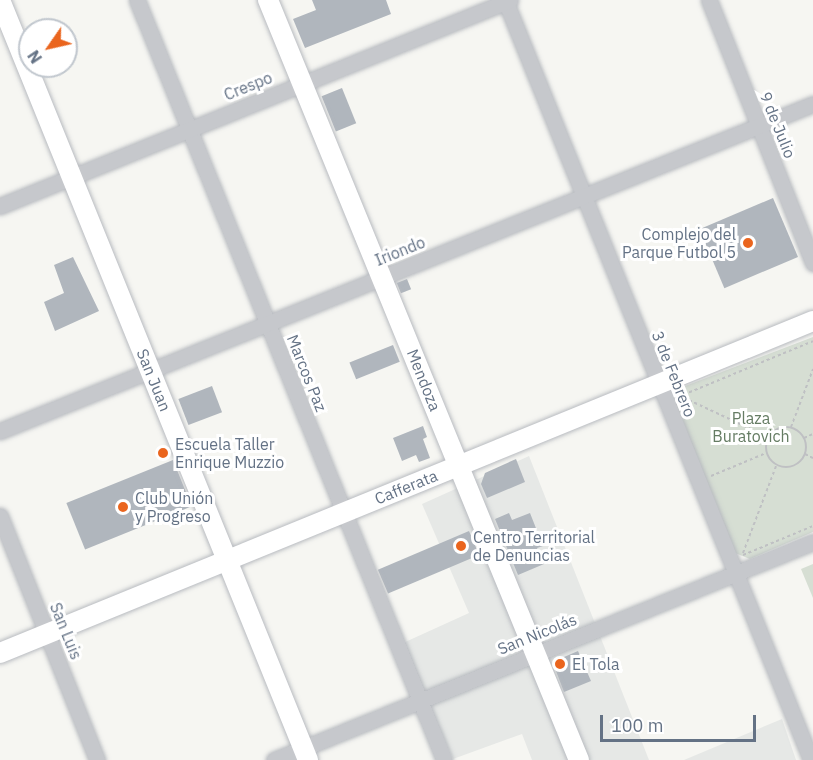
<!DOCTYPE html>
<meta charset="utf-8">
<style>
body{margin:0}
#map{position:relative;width:813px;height:760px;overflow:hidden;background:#f6f6f2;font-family:"IBM Plex Sans",sans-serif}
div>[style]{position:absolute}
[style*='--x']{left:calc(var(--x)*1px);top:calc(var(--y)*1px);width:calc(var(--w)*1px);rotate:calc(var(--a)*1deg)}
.built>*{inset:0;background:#e6e8e6}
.green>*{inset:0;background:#d6ded3}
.building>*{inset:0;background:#b0b6bd;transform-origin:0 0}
.path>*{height:2px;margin-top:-1px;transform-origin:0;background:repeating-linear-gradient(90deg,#bfc0c3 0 3px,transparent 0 6px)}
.path>.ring{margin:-1px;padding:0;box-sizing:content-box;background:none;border:2px solid #bfc0c3;border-radius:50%}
.roads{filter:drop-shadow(0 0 2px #b8bbc0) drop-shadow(0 0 2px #b8bbc0)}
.minor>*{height:15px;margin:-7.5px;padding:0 7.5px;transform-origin:7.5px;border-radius:7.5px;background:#c6c8cc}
.major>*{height:20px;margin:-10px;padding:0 10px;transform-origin:10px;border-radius:10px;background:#fff}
.dots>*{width:16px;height:16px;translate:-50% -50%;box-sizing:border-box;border:3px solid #fff;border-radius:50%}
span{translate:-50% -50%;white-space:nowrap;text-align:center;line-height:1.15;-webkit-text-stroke:6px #fff;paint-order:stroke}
.street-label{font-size:16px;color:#647285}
.poi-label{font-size:16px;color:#647285}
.right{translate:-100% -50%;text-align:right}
.left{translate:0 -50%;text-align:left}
.park-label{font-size:16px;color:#657c63}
.north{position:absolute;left:18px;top:18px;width:60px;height:60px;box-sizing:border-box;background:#fff;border:2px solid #c1c7ce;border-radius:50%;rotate:236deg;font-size:16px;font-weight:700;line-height:24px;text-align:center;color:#647285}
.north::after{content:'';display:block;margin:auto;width:21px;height:27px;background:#ea651e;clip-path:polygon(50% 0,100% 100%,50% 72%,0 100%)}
.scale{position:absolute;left:600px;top:715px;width:156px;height:27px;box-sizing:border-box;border:3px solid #647285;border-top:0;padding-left:8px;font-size:18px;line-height:21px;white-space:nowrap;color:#647285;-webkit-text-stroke:4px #fff;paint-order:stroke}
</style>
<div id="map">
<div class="built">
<i style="clip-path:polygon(529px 456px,649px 760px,532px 760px,522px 734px,453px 759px,403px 643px,469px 613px,422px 504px)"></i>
<i style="clip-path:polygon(782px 719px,796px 760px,684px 760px)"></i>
</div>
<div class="green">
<i style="clip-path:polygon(813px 337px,813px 532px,750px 559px,735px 553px,675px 404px,680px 388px)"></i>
<i style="clip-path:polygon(813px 564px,813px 598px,801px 569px)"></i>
</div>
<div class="building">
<i style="clip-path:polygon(312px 0,386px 0,391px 14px,305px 48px,293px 19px,316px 10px)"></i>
<i style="left:342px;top:88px;width:38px;height:22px;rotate:68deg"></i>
<i style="left:773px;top:198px;width:64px;height:80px;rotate:67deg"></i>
<i style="clip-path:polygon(73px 257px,99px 311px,55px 331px,44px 302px,64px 293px,54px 265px)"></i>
<i style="left:407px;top:279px;width:11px;height:11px;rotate:68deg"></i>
<i style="left:393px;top:345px;width:18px;height:47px;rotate:68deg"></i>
<i style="left:212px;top:386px;width:28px;height:36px;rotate:69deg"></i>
<i style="clip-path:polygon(423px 426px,427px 437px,423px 439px,430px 458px,419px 462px,416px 455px,402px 461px,393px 438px)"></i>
<i style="clip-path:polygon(516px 459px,525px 482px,487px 498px,481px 484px,485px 473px)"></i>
<i style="left:173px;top:460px;width:50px;height:115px;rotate:68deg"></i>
<i style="clip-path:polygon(509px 513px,512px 520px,530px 513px,543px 546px,537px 548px,544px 564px,518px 575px,495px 519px)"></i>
<i style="left:469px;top:531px;width:26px;height:99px;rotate:67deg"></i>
<i style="clip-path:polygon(578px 651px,591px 681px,564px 692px,554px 666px,557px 660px)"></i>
</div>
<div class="path">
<i style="--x:678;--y:395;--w:99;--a:25"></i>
<i style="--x:678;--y:397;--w:146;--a:-22.5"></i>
<i class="ring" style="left:766px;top:427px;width:38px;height:38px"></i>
<i style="--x:791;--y:427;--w:62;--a:-69.2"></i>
<i style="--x:804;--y:438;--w:10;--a:-24"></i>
<i style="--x:805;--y:454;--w:9;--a:27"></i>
<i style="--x:711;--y:476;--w:60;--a:-22.7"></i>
<i style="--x:743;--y:553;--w:93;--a:-69.2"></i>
<i style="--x:743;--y:555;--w:76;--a:-22.5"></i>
</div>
<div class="roads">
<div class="minor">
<i style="--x:137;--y:0;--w:820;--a:68"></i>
<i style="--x:505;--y:0;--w:819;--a:68.07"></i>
<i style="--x:709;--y:0;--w:283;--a:68.4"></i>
<i style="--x:0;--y:206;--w:550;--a:-21.99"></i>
<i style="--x:0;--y:431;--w:876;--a:-21.91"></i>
<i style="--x:0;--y:516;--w:263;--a:68.3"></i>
<i style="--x:274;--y:760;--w:581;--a:-22.02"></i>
</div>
<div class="major">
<i style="--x:0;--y:0;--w:820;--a:67.94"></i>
<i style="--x:268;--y:0;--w:821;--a:67.75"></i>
<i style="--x:0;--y:653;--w:878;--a:-22.21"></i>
</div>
</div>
<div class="dots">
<i style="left:748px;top:243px;background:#ea651e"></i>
<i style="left:163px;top:453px;background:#ea651e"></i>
<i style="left:123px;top:507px;background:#ea651e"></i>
<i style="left:461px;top:546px;background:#ea651e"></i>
<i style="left:560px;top:664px;background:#ea651e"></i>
</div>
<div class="street-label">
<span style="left:248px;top:86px;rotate:-22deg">Crespo</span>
<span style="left:778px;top:125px;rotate:68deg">9 de Julio</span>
<span style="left:400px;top:251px;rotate:-22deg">Iriondo</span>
<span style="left:307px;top:373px;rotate:68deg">Marcos Paz</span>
<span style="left:674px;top:374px;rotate:68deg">3 de Febrero</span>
<span style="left:154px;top:380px;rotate:68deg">San Juan</span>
<span style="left:424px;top:380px;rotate:68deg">Mendoza</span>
<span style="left:406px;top:487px;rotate:-22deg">Cafferata</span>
<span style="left:66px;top:631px;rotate:68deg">San Luis</span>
<span style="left:537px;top:634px;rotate:-22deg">San Nicolás</span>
</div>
<div class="poi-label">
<span class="right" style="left:736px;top:243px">Complejo del<br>Parque Futbol 5</span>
<span class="left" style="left:175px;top:453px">Escuela Taller<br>Enrique Muzzio</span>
<span class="left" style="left:135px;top:507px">Club Unión<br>y Progreso</span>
<span class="left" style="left:473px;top:546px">Centro Territorial<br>de Denuncias</span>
<span class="left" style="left:572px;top:664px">El Tola</span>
</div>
<div class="park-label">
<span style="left:751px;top:427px">Plaza<br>Buratovich</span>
</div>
<div class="north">N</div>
<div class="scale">100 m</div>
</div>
